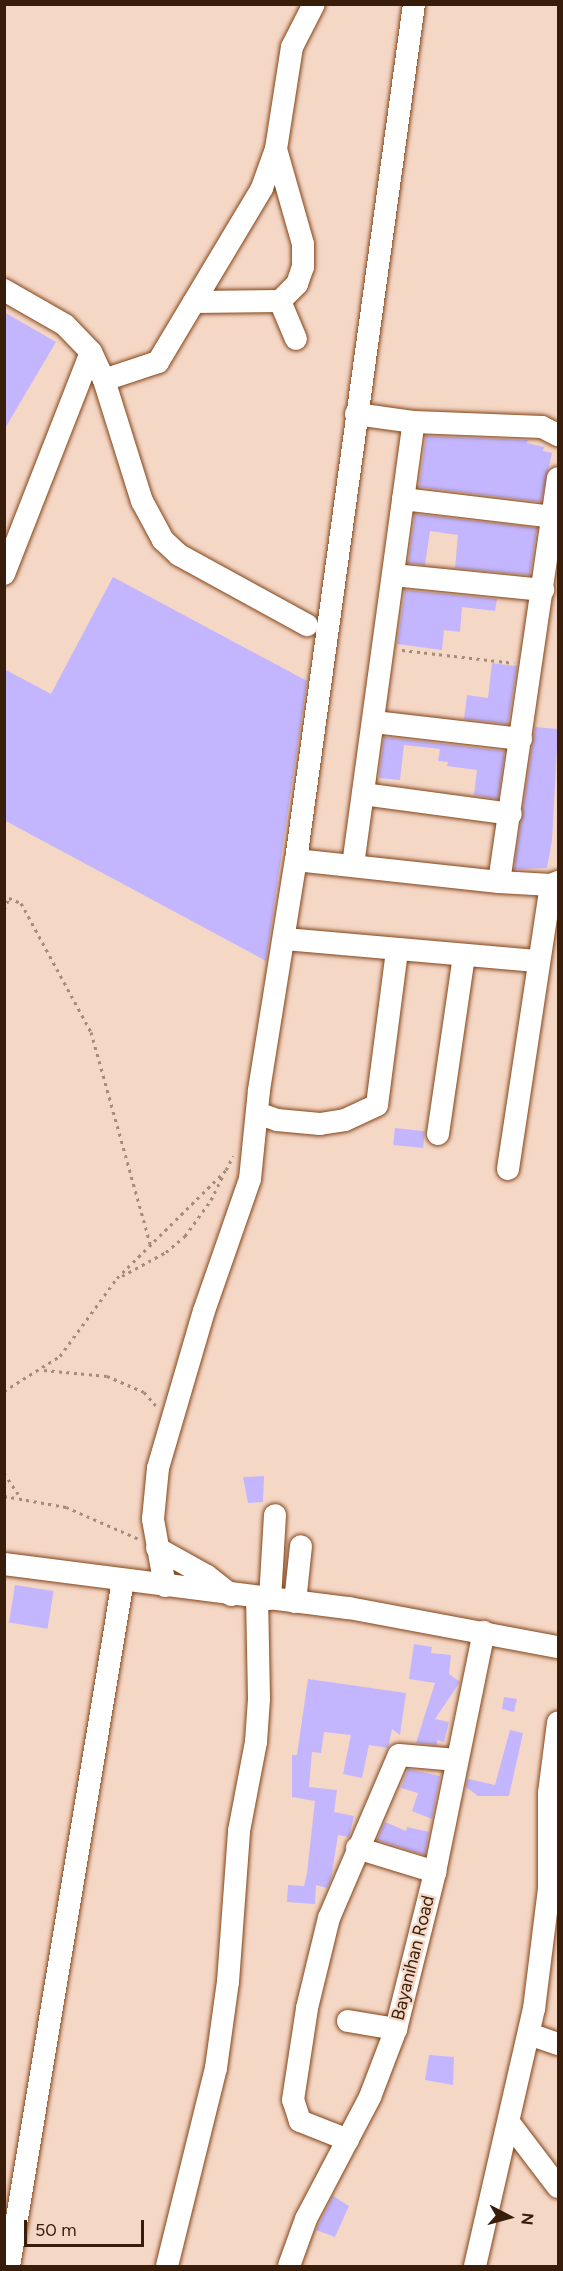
<!DOCTYPE html>
<style>
body{margin:0}
#map{position:relative;width:563px;height:2271px;overflow:hidden;background:#f5d7c6;font-family:Figtree,sans-serif}
div>[style]{position:absolute}
[style*='--x']{left:calc(var(--x)*1px);top:calc(var(--y)*1px);width:calc(var(--w)*1px);rotate:calc(var(--a)*1deg)}
.building>*{inset:0;background:#c3b6ff;transform-origin:0 0}
.path>*{height:3px;margin-top:-1.5px;transform-origin:0;background:repeating-linear-gradient(90deg,#a78b79 0 3px,transparent 0 7.5px)}
.roads{filter:drop-shadow(0 0 2px #834417) drop-shadow(0 0 2px #834417)}
.minor>*{height:22px;margin:-11px;padding:0 11px;transform-origin:11px;border-radius:11px;background:#fff}
span{translate:-50% -50%;white-space:nowrap;text-align:center;line-height:1.15;-webkit-text-stroke:4.5px #f5d7c6;paint-order:stroke}
.street-label{font-size:18px;color:#381d0b}
.frame{position:absolute;inset:0;border:6px solid #381d0b;pointer-events:none}
.north{position:absolute;left:479px;top:2187px;width:60px;height:60px;-webkit-text-stroke:4px #f5d7c6;paint-order:stroke;rotate:96deg;font-size:16px;font-weight:700;line-height:24px;text-align:center;color:#381d0b}
.north::after{content:'';display:block;margin:auto;width:21px;height:27px;background:#381d0b;clip-path:polygon(50% 0,100% 100%,50% 72%,0 100%)}
.scale{position:absolute;left:24px;top:2220px;width:120px;height:27px;box-sizing:border-box;border:3px solid #381d0b;border-top:0;padding-left:8px;font-size:18px;line-height:21px;white-space:nowrap;color:#381d0b;-webkit-text-stroke:4px #f5d7c6;paint-order:stroke}
</style>
<div id="map">
<div class="building">
<i style="clip-path:polygon(4px 312px,56px 342px,4px 430px)"></i>
<i style="clip-path:polygon(426px 436px,528px 440px,527px 443px,544px 447px,543px 451px,552px 453px,541px 502px,419px 487px)"></i>
<i style="clip-path:polygon(415px 514px,537px 528px,530px 575px,455px 568px,458px 535px,430px 531px,425px 565px,408px 563px)"></i>
<i style="clip-path:polygon(113px 577px,307px 681px,266px 961px,4px 820px,4px 669px,51px 694px)"></i>
<i style="clip-path:polygon(405px 590px,497px 599px,495px 611px,462px 607px,460px 632px,444px 630px,442px 650px,397px 644px)"></i>
<i style="clip-path:polygon(492px 663px,517px 666px,508px 724px,464px 719px,467px 695px,488px 698px)"></i>
<i style="clip-path:polygon(535px 727px,558px 729px,552px 840px,547px 868px,514px 869px)"></i>
<i style="clip-path:polygon(384px 737px,505px 751px,498px 799px,474px 795px,477px 770px,447px 766px,448px 762px,438px 761px,440px 749px,404px 745px,400px 780px,379px 778px)"></i>
<i style="left:395px;top:1128px;width:30px;height:17px;rotate:6deg"></i>
<i style="clip-path:polygon(264px 1476px,263px 1502px,248px 1503px,243px 1477px)"></i>
<i style="left:15px;top:1585px;width:39px;height:38px;rotate:9deg"></i>
<i style="clip-path:polygon(414px 1644px,432px 1647px,431px 1653px,451px 1655px,449px 1674px,460px 1682px,435px 1719px,449px 1722px,444px 1742px,437px 1740px,437px 1745px,416px 1743px,435px 1683px,409px 1679px)"></i>
<i style="clip-path:polygon(308px 1679px,406px 1693px,400px 1735px,392px 1729px,388px 1748px,369px 1745px,362px 1778px,343px 1774px,351px 1735px,324px 1732px,321px 1753px,312px 1752px,309px 1787px,337px 1790px,334px 1812px,354px 1816px,349px 1837px,338px 1835px,331px 1879px,327px 1888px,316px 1885px,315px 1904px,287px 1902px,288px 1885px,304px 1886px,307px 1873px,315px 1801px,292px 1797px,292px 1755px,297px 1755px)"></i>
<i style="clip-path:polygon(504px 1697px,517px 1699px,514px 1712px,502px 1709px)"></i>
<i style="clip-path:polygon(510px 1730px,523px 1733px,509px 1796px,478px 1796px,466px 1787px,468px 1779px,495px 1785px)"></i>
<i style="clip-path:polygon(408px 1769px,440px 1776px,432px 1819px,412px 1811px,418px 1793px,401px 1788px)"></i>
<i style="clip-path:polygon(385px 1822px,406px 1831px,407px 1827px,429px 1832px,425px 1855px,377px 1840px)"></i>
<i style="clip-path:polygon(429px 2055px,454px 2057px,453px 2085px,425px 2080px)"></i>
<i style="clip-path:polygon(333px 2196px,349px 2206px,335px 2237px,316px 2230px)"></i>
</div>
<div class="path">
<i style="--x:402;--y:650;--w:113;--a:6.6"></i>
<i style="--x:4;--y:910;--w:13;--a:-67"></i>
<i style="--x:9;--y:898;--w:13;--a:23"></i>
<i style="--x:21;--y:903;--w:147;--a:61.5"></i>
<i style="--x:91;--y:1032;--w:220;--a:74.4"></i>
<i style="--x:122;--y:1276;--w:50;--a:-28.6"></i>
<i style="--x:166;--y:1252;--w:25;--a:-40"></i>
<i style="--x:185;--y:1236;--w:44;--a:-54.2"></i>
<i style="--x:211;--y:1200;--w:30;--a:-64"></i>
<i style="--x:44;--y:1370;--w:63;--a:5.4"></i>
<i style="--x:107;--y:1376;--w:40;--a:23.4"></i>
<i style="--x:144;--y:1392;--w:18;--a:49"></i>
<i style="--x:4;--y:1391;--w:66;--a:-32"></i>
<i style="--x:60;--y:1356;--w:97;--a:-53.8"></i>
<i style="--x:117;--y:1278;--w:153;--a:-44.7"></i>
<i style="--x:226;--y:1170;--w:16;--a:-63"></i>
<i style="--x:4;--y:1473;--w:29;--a:56"></i>
<i style="--x:4;--y:1496;--w:63;--a:10.1"></i>
<i style="--x:66;--y:1507;--w:80;--a:23.7"></i>
</div>
<div class="roads">
<div class="minor">
<i style="--x:4;--y:290;--w:70;--a:29.8"></i>
<i style="--x:65;--y:325;--w:37;--a:46"></i>
<i style="--x:91;--y:352;--w:31;--a:65"></i>
<i style="--x:104;--y:380;--w:127;--a:72.6"></i>
<i style="--x:142;--y:501;--w:44;--a:61.7"></i>
<i style="--x:163;--y:540;--w:22;--a:43"></i>
<i style="--x:179;--y:555;--w:146;--a:28.7"></i>
<i style="--x:280;--y:301;--w:41;--a:67.2"></i>
<i style="--x:194;--y:302;--w:86;--a:-0.7"></i>
<i style="--x:280;--y:301;--w:24;--a:-45"></i>
<i style="--x:297;--y:284;--w:18;--a:-71"></i>
<i style="--x:303;--y:267;--w:23;--a:-90"></i>
<i style="--x:303;--y:244;--w:99;--a:-105.9"></i>
<i style="--x:104;--y:380;--w:57;--a:-18.4"></i>
<i style="--x:158;--y:362;--w:203;--a:-59.1"></i>
<i style="--x:262;--y:188;--w:41;--a:-70.3"></i>
<i style="--x:276;--y:149;--w:103;--a:-81.1"></i>
<i style="--x:292;--y:47;--w:48;--a:-62.9"></i>
<i style="--x:356;--y:414;--w:59;--a:7.9"></i>
<i style="--x:414;--y:422;--w:128;--a:2.2"></i>
<i style="--x:542;--y:427;--w:18;--a:27"></i>
<i style="--x:403;--y:499;--w:153;--a:6.8"></i>
<i style="--x:4;--y:574;--w:238;--a:-68.6"></i>
<i style="--x:393;--y:575;--w:151;--a:5.7"></i>
<i style="--x:374;--y:722;--w:148;--a:6.6"></i>
<i style="--x:363;--y:794;--w:149;--a:7.7"></i>
<i style="--x:296;--y:860;--w:204;--a:6.2"></i>
<i style="--x:499;--y:882;--w:52;--a:3.3"></i>
<i style="--x:551;--y:885;--w:8;--a:-23"></i>
<i style="--x:353;--y:865;--w:447;--a:-82.2"></i>
<i style="--x:499;--y:882;--w:408;--a:-81.7"></i>
<i style="--x:285;--y:939;--w:255;--a:5"></i>
<i style="--x:257;--y:1113;--w:21;--a:19"></i>
<i style="--x:277;--y:1120;--w:43;--a:5.3"></i>
<i style="--x:320;--y:1124;--w:25;--a:-9"></i>
<i style="--x:345;--y:1120;--w:35;--a:-25"></i>
<i style="--x:377;--y:1105;--w:155;--a:-82.6"></i>
<i style="--x:438;--y:1134;--w:181;--a:-81.7"></i>
<i style="--x:508;--y:1169;--w:287;--a:-81.4"></i>
<i style="--x:157;--y:1548;--w:57;--a:29.2"></i>
<i style="--x:207;--y:1576;--w:31;--a:38"></i>
<i style="--x:4;--y:1564;--w:348;--a:7.3"></i>
<i style="--x:349;--y:1608;--w:213;--a:10.6"></i>
<i style="--x:165;--y:1586;--w:68;--a:-100.2"></i>
<i style="--x:153;--y:1519;--w:51;--a:-84.4"></i>
<i style="--x:158;--y:1468;--w:164;--a:-73.7"></i>
<i style="--x:204;--y:1311;--w:140;--a:-70.8"></i>
<i style="--x:250;--y:1179;--w:89;--a:-84.2"></i>
<i style="--x:259;--y:1090;--w:233;--a:-80.9"></i>
<i style="--x:296;--y:860;--w:864;--a:-82.15"></i>
<i style="--x:270;--y:1599;--w:84;--a:-86.6"></i>
<i style="--x:295;--y:1602;--w:56;--a:-83.9"></i>
<i style="--x:357;--y:1848;--w:82;--a:17.1"></i>
<i style="--x:348;--y:2021;--w:49;--a:9.5"></i>
<i style="--x:529;--y:2034;--w:31;--a:19"></i>
<i style="--x:510;--y:2124;--w:79;--a:52.7"></i>
<i style="--x:348;--y:2140;--w:52;--a:-158.4"></i>
<i style="--x:300;--y:2121;--w:22;--a:-108"></i>
<i style="--x:293;--y:2100;--w:93;--a:-81.3"></i>
<i style="--x:307;--y:2008;--w:93;--a:-76.3"></i>
<i style="--x:329;--y:1918;--w:177;--a:-66.8"></i>
<i style="--x:399;--y:1755;--w:58;--a:4.9"></i>
<i style="--x:9;--y:2266;--w:695;--a:-80.56"></i>
<i style="--x:167;--y:2266;--w:204;--a:-76.1"></i>
<i style="--x:216;--y:2068;--w:87;--a:-82.1"></i>
<i style="--x:228;--y:1982;--w:151;--a:-85.8"></i>
<i style="--x:239;--y:1831;--w:91;--a:-79.2"></i>
<i style="--x:256;--y:1742;--w:43;--a:-86"></i>
<i style="--x:259;--y:1699;--w:102;--a:-91.1"></i>
<i style="--x:289;--y:2266;--w:50;--a:-70.1"></i>
<i style="--x:306;--y:2219;--w:138;--a:-62.3"></i>
<i style="--x:370;--y:2097;--w:73;--a:-69.1"></i>
<i style="--x:396;--y:2029;--w:162;--a:-76"></i>
<i style="--x:435;--y:1872;--w:245;--a:-78.5"></i>
<i style="--x:475;--y:2266;--w:264;--a:-77.1"></i>
<i style="--x:534;--y:2009;--w:122;--a:-82.9"></i>
<i style="--x:549;--y:1888;--w:95;--a:-90"></i>
<i style="--x:549;--y:1793;--w:71;--a:-82.7"></i>
</div>
</div>
<div class="street-label">
<span style="left:413px;top:1958px;rotate:-76deg">Bayanihan Road</span>
</div>
<div class="frame"></div>
<div class="north">N</div>
<div class="scale">50 m</div>
</div>
